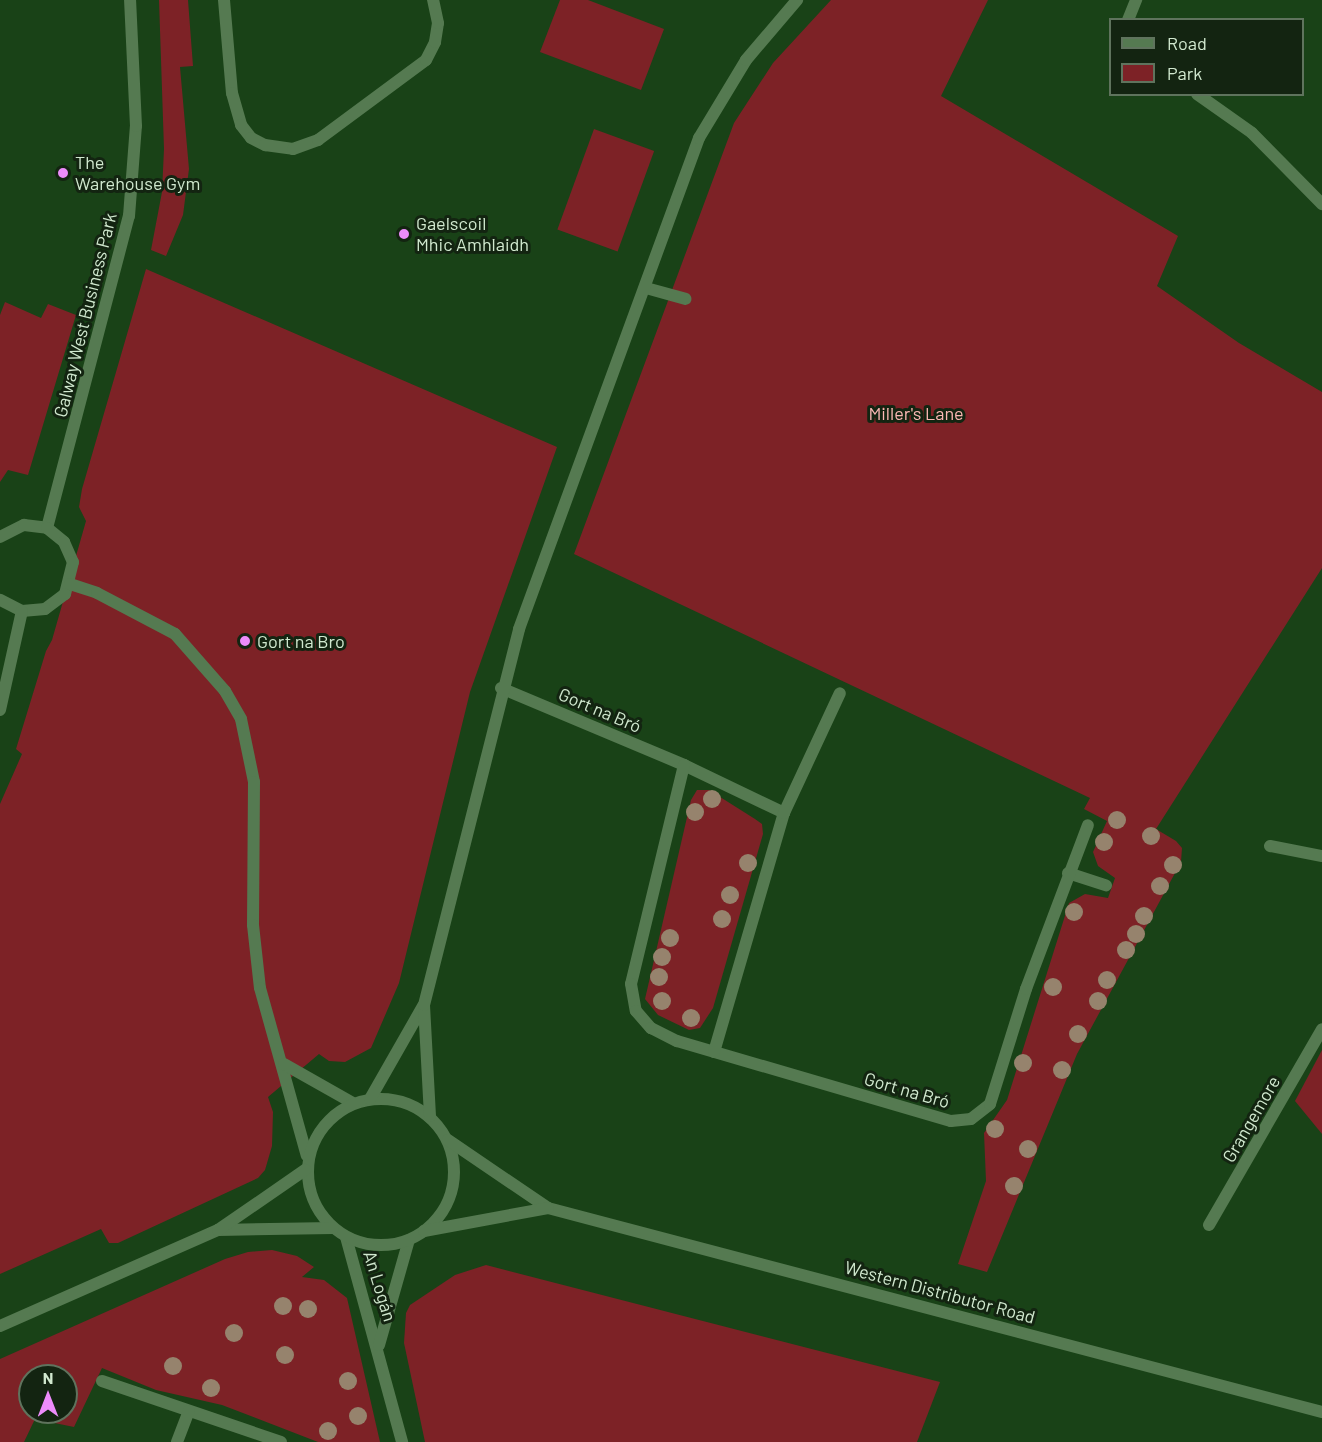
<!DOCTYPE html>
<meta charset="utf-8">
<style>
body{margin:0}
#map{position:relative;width:1322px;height:1442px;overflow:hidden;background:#194217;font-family:Barlow,sans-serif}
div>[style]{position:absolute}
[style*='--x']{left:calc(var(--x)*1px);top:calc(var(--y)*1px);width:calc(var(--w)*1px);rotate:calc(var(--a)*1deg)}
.green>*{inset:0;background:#7d2226;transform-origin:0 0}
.service>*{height:12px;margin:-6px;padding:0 6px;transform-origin:6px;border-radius:6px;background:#557a51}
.minor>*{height:12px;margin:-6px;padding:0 6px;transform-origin:6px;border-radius:6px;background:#557a51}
.tertiary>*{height:12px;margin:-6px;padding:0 6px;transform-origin:6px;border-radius:6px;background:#557a51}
.tertiary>.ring{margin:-6px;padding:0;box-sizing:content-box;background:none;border:12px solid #557a51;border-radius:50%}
.trees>*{width:18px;height:18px;margin:-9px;border-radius:50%;background:#96836d}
.dots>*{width:16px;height:16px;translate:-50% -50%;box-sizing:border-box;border:3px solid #132411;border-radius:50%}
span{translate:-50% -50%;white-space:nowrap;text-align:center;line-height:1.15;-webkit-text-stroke:6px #132411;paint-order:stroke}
.poi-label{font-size:18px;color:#d1e9cf}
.left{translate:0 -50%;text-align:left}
.street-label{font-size:18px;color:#d1e9cf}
.park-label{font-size:18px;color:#fcb8b4}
.legend{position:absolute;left:1109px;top:18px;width:195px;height:78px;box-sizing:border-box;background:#132411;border:2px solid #5f735d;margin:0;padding:8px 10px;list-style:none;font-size:18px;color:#d1e9cf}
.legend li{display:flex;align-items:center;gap:12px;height:30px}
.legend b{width:30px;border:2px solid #5f735d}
.north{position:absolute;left:18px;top:1364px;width:60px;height:60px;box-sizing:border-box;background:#132411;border:2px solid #5f735d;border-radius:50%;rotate:0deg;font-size:16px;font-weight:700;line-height:24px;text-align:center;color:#d1e9cf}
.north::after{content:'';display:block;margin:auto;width:21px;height:27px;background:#ec8cfa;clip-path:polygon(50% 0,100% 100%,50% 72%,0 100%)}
</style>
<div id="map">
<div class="green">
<i style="clip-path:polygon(159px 0,188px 0,193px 66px,180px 67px,189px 169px,183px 215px,166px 256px,151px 250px,162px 192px,164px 149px)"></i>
<i style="clip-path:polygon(560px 0,588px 0,664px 29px,641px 90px,540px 52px)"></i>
<i style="clip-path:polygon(831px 0,988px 0,941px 96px,1178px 236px,1157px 286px,1239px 343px,1322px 392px,1322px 568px,1156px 829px,1176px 841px,1182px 848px,1181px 862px,1077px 1054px,987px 1272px,958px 1264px,986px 1181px,984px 1133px,1007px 1100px,1069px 903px,1085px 894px,1108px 898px,1115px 878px,1098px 866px,1093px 852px,1107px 821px,1084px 809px,1090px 798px,574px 554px,734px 123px,773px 63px)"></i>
<i style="left:594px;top:129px;width:64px;height:107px;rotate:20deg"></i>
<i style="clip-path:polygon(146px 269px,557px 447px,470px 692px,399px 983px,371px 1048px,345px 1062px,329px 1061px,319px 1054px,268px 1097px,273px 1112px,272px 1146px,265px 1170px,258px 1178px,118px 1243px,109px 1243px,101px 1229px,0 1274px,0 804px,22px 754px,16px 749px,46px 651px,52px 640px,86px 521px,79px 507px,82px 489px)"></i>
<i style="clip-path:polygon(5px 302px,41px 318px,48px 304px,76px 315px,28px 475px,8px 470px,0 482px,0 315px)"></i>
<i style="clip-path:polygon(697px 790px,709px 790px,755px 819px,762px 824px,763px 834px,713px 1008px,700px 1028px,689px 1030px,658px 1015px,645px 999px,691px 800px)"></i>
<i style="clip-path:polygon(1322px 1050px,1322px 1134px,1295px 1101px)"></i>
<i style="clip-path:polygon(evenodd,272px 1250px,297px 1256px,314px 1267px,302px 1277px,324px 1280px,347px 1298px,380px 1442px,318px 1442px,222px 1405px,156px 1390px,102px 1368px,74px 1427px,35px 1419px,24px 1442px,0 1442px,0 1359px,225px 1259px,248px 1252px,272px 1250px,30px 1376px,66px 1376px,66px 1412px,30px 1412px,30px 1376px)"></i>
<i style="clip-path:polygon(486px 1265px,940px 1382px,917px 1442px,425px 1442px,404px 1343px,406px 1313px,410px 1305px,455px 1275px)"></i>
</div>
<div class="service">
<i style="--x:224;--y:0;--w:93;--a:85.1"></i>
<i style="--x:232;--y:93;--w:33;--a:74"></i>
<i style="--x:241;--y:125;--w:16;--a:52"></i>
<i style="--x:251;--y:138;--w:16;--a:27"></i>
<i style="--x:265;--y:145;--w:28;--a:8"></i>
<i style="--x:293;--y:149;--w:27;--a:-20"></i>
<i style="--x:318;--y:140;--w:134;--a:-36.5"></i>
<i style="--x:426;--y:60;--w:20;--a:-63"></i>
<i style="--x:435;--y:42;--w:19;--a:-81"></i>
<i style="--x:438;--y:23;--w:24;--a:-102"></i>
<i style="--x:646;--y:288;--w:41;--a:15.4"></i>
<i style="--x:1068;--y:873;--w:40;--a:18"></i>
</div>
<div class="minor">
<i style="--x:1128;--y:20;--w:22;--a:-68"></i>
<i style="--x:1197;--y:94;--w:67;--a:35.3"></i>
<i style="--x:1252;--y:133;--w:100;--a:45.4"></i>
<i style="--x:47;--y:528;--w:323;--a:-75.3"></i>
<i style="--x:129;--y:216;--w:90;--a:-85.6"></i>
<i style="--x:136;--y:126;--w:126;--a:-92.7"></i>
<i style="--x:0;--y:537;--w:27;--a:-27"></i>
<i style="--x:24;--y:525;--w:23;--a:7"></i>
<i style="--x:47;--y:528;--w:22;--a:39"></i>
<i style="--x:64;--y:542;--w:22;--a:66"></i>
<i style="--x:73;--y:562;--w:33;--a:104"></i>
<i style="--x:65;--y:594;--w:25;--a:143"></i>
<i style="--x:45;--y:609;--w:23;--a:175"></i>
<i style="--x:22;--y:611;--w:25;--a:-153"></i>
<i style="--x:70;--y:584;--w:28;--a:18"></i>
<i style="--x:97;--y:593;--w:88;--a:27.7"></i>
<i style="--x:175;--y:634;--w:76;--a:48.7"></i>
<i style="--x:225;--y:691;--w:32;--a:60"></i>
<i style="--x:241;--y:719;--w:64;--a:78.3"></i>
<i style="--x:254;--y:782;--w:143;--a:90.4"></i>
<i style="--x:253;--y:925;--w:63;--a:83.7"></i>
<i style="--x:260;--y:988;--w:174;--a:74.4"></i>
<i style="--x:501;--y:688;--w:199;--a:22.8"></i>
<i style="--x:684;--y:765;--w:111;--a:25.6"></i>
<i style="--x:0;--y:710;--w:101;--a:-77.5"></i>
<i style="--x:684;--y:765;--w:225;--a:103.6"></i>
<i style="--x:631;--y:984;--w:27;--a:80"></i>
<i style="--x:636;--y:1011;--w:23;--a:49"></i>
<i style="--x:651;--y:1028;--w:29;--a:27"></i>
<i style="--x:677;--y:1041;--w:285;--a:16.3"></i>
<i style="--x:951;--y:1121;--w:20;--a:-6"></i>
<i style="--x:971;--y:1119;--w:24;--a:-38"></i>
<i style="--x:990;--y:1104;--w:121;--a:-72.6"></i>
<i style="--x:1026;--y:989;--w:175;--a:-69.3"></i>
<i style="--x:1270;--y:846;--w:53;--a:10.9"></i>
<i style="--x:714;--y:1052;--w:249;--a:-73.7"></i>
<i style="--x:784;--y:813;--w:132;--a:-65"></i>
<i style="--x:284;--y:1064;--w:79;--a:29.5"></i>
<i style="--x:1209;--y:1225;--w:226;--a:-60"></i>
<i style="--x:346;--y:1237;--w:213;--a:74.7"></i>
<i style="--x:379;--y:1345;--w:109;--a:-74.1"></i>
<i style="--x:102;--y:1381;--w:189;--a:18.8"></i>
<i style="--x:177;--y:1442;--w:33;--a:-69"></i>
</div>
<div class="tertiary">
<i class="ring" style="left:308px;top:1099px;width:134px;height:134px"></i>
<i style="--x:370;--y:1099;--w:107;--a:-60.3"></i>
<i style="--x:430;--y:1116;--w:111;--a:-93.1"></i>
<i style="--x:424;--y:1005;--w:388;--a:-75.8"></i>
<i style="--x:519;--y:629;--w:523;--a:-69.87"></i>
<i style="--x:699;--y:138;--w:91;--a:-58.9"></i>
<i style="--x:746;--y:60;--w:79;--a:-49.6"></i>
<i style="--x:448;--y:1140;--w:121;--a:34.2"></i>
<i style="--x:548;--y:1208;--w:800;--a:14.77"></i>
<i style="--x:218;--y:1230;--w:115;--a:-1"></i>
<i style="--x:424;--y:1231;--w:126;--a:-10.5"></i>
<i style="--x:0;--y:1326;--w:238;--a:-23.8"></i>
<i style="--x:218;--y:1230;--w:106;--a:-34.6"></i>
</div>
<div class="trees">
<i style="left:712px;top:799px"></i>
<i style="left:695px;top:812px"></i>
<i style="left:1117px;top:820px"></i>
<i style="left:1151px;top:836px"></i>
<i style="left:1104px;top:842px"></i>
<i style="left:748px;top:863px"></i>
<i style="left:1173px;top:865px"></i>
<i style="left:1160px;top:886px"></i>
<i style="left:730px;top:895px"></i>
<i style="left:1074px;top:912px"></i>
<i style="left:1144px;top:916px"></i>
<i style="left:722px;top:919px"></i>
<i style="left:1136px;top:934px"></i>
<i style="left:670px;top:938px"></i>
<i style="left:1126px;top:950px"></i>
<i style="left:662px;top:957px"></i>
<i style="left:659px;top:977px"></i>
<i style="left:1107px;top:980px"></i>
<i style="left:1053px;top:987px"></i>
<i style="left:662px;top:1001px"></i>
<i style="left:1098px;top:1001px"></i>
<i style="left:691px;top:1018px"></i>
<i style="left:1078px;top:1034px"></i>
<i style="left:1023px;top:1063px"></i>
<i style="left:1062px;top:1070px"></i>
<i style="left:995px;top:1129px"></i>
<i style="left:1028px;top:1149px"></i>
<i style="left:1014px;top:1186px"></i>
<i style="left:283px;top:1306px"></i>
<i style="left:308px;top:1309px"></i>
<i style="left:234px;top:1333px"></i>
<i style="left:285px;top:1355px"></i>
<i style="left:173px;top:1366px"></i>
<i style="left:348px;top:1381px"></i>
<i style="left:211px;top:1388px"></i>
<i style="left:358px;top:1416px"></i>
<i style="left:328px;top:1431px"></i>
</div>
<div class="dots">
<i style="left:63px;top:173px;background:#ec8cfa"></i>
<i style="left:404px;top:234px;background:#ec8cfa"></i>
<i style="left:245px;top:641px;background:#ec8cfa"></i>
</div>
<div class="poi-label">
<span class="left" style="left:75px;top:173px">The<br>Warehouse Gym</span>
<span class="left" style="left:416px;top:234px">Gaelscoil<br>Mhic Amhlaidh</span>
<span class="left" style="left:257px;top:641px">Gort na Bro</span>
</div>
<div class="street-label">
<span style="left:85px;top:315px;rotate:-76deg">Galway West Business Park</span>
<span style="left:600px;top:710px;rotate:23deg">Gort na Bró</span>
<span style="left:907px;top:1090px;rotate:16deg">Gort na Bró</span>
<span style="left:1251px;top:1119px;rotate:-60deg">Grangemore</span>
<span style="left:380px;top:1286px;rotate:73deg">An Logán</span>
<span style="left:940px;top:1292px;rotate:15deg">Western Distributor Road</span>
</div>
<div class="park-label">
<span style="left:916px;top:413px">Miller's Lane</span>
</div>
<ul class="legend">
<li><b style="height:8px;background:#557a51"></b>Road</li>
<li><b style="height:16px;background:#7d2226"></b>Park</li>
</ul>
<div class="north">N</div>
</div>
